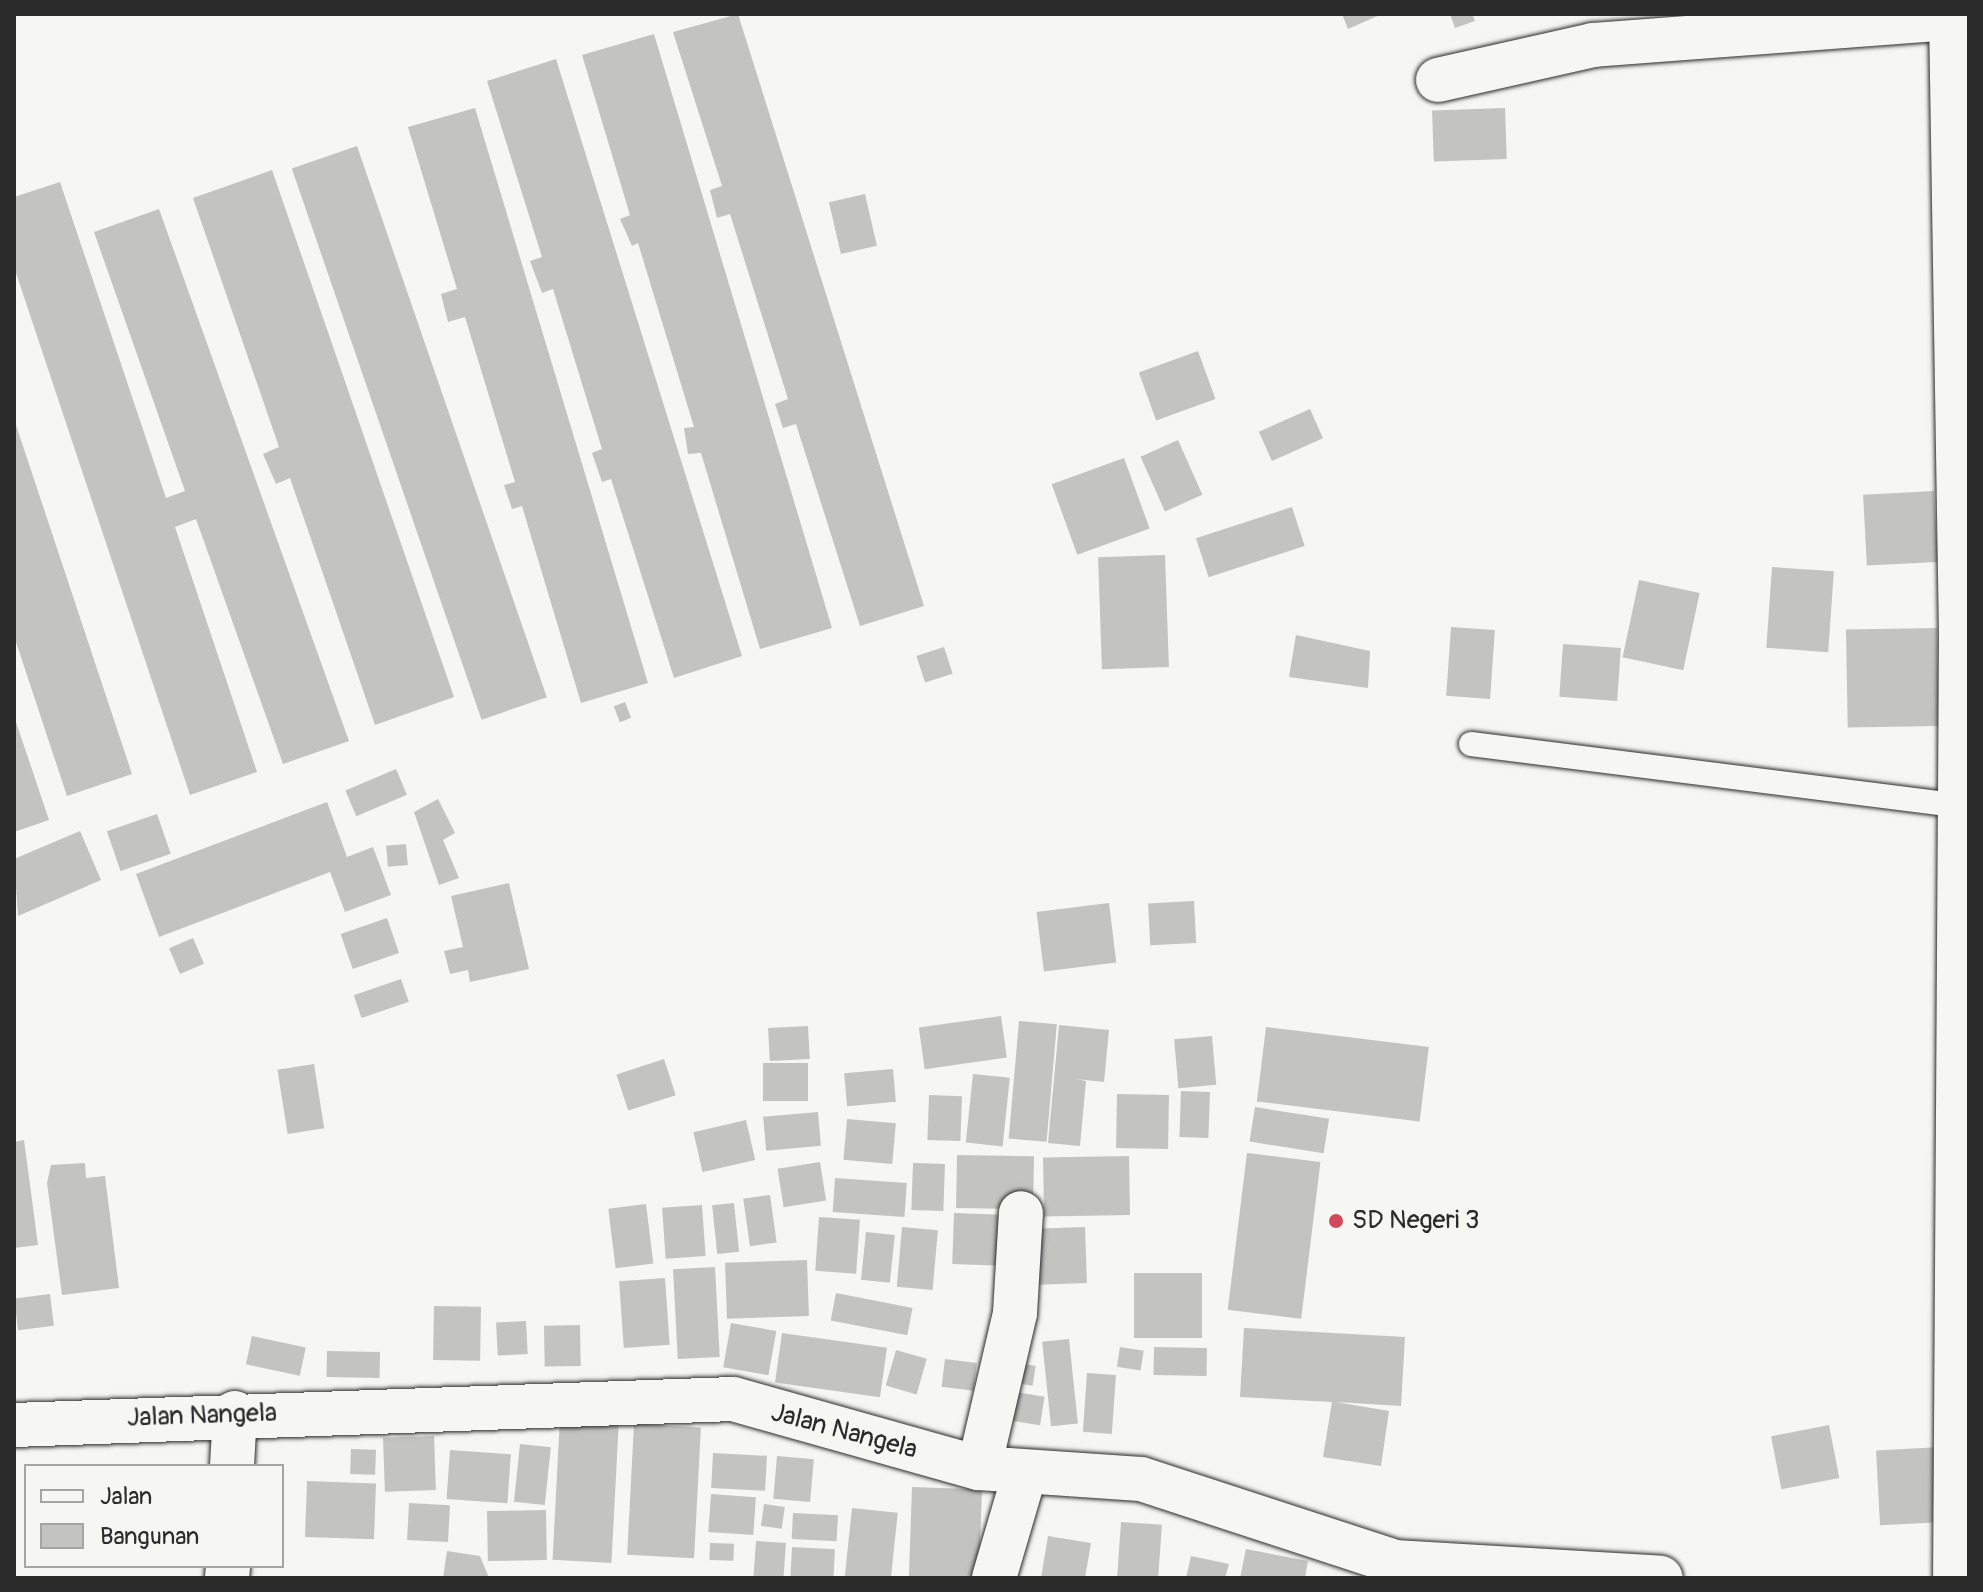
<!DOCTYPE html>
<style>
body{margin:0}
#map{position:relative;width:1983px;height:1592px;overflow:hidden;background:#f6f6f2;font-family:Pangolin,sans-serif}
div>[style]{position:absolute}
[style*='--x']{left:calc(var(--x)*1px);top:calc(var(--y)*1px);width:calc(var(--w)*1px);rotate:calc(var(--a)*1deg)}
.building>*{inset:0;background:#c3c3c0;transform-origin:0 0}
.roads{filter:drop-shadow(0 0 2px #2b2b2b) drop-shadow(0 0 2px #2b2b2b)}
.lane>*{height:24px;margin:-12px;padding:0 12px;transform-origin:12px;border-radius:12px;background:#f6f6f2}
.street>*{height:44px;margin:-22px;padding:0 22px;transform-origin:22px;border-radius:22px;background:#f6f6f2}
.primary>*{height:44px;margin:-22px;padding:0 22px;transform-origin:22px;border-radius:22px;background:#f6f6f2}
.dots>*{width:22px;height:22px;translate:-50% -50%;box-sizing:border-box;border:4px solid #f6f6f2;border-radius:50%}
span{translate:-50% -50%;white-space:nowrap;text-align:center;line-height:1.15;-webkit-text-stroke:8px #f6f6f2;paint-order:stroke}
.poi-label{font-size:26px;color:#2b2b2b}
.left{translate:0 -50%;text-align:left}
.street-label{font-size:26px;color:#2b2b2b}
.frame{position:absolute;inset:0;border:16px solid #2b2b2b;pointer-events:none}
.legend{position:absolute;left:24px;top:1464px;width:260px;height:104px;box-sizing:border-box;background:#f6f6f2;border:2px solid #a5a5a2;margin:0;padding:10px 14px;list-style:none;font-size:24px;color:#2b2b2b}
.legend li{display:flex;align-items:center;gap:16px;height:40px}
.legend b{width:40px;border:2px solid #a5a5a2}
</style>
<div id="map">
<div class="building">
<i style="clip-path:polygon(738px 14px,924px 606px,860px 626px,796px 424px,783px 428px,775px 404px,788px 399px,730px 214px,717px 218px,710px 190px,722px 186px,673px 32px)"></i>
<i style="clip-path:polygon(1342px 14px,1382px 14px,1348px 29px)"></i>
<i style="clip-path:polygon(1450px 14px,1472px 14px,1475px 21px,1455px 28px)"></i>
<i style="clip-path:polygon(654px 34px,832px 628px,760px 649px,701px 453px,688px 454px,684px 428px,694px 427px,638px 243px,632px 246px,620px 219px,630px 215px,582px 55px)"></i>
<i style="clip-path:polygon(556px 59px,742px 656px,674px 678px,611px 479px,602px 482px,592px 453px,602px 449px,553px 289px,542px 293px,530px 261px,542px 257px,487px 81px)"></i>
<i style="clip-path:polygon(475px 108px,648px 683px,581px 703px,522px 506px,512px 509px,504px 485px,515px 482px,465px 317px,448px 322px,441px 294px,457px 289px,408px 127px)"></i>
<i style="left:1505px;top:108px;width:51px;height:73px;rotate:88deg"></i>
<i style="left:357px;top:146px;width:583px;height:69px;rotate:71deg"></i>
<i style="clip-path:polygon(272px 170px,454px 697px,375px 725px,290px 478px,276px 484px,263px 454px,279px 447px,193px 198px)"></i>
<i style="clip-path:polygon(60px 182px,166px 498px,185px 491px,94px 232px,159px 209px,349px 741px,283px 764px,196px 519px,175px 527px,257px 772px,190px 795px,14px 267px,14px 197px)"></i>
<i style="left:865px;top:194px;width:53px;height:37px;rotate:77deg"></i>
<i style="left:1198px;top:351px;width:51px;height:63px;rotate:70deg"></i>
<i style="left:1310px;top:409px;width:32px;height:56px;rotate:66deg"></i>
<i style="clip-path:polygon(15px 422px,132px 774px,67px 796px,14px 636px)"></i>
<i style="left:1178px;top:440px;width:60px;height:41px;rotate:66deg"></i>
<i style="left:1124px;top:458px;width:75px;height:77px;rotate:70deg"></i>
<i style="left:1934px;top:491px;width:71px;height:71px;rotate:87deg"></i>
<i style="left:1292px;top:507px;width:41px;height:101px;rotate:72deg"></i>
<i style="left:1165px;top:555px;width:112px;height:67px;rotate:88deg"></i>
<i style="left:1772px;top:567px;width:62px;height:81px;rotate:4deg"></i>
<i style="left:1639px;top:580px;width:62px;height:79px;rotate:12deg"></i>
<i style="left:1451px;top:627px;width:44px;height:69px;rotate:4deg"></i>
<i style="left:1937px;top:628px;width:98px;height:91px;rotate:89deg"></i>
<i style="clip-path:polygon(1296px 635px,1370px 651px,1368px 688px,1289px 677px)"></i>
<i style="left:1563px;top:644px;width:58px;height:53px;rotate:4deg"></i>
<i style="left:944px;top:647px;width:28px;height:29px;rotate:72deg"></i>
<i style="left:625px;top:702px;width:17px;height:12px;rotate:69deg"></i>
<i style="clip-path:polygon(14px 716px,49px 820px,14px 832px)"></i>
<i style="left:396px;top:769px;width:28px;height:55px;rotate:67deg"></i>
<i style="clip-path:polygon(438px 799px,455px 833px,443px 840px,459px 878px,439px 885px,414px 812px)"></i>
<i style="clip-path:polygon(327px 802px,347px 857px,373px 847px,391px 895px,345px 912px,330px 872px,159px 937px,136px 874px)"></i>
<i style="left:157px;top:814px;width:42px;height:53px;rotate:71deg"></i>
<i style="clip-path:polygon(80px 831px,101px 880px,18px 916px,14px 859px)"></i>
<i style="left:406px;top:844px;width:21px;height:20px;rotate:85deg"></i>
<i style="clip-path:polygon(509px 883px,529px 969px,470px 982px,468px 970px,450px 974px,444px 951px,463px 947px,451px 896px)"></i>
<i style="left:1194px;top:901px;width:42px;height:46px;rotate:87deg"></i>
<i style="left:1109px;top:903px;width:60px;height:73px;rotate:83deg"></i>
<i style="left:387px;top:918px;width:37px;height:49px;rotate:71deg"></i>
<i style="left:193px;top:938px;width:28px;height:26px;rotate:67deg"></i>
<i style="left:401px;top:979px;width:24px;height:50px;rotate:71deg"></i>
<i style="left:1001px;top:1016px;width:42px;height:83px;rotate:82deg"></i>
<i style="left:1019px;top:1021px;width:38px;height:118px;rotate:5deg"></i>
<i style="clip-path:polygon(1059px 1025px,1109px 1030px,1104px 1082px,1076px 1079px,1086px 1081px,1080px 1146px,1048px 1143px)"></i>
<i style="left:808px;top:1026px;width:33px;height:40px;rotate:87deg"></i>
<i style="left:1266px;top:1027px;width:164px;height:75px;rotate:7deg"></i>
<i style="left:1212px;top:1036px;width:49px;height:38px;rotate:85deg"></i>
<i style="left:664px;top:1059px;width:38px;height:50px;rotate:72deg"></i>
<i style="left:763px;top:1063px;width:45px;height:38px"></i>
<i style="left:314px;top:1064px;width:65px;height:37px;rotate:81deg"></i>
<i style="left:893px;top:1069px;width:33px;height:49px;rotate:85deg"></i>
<i style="left:973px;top:1074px;width:37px;height:69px;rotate:6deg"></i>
<i style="left:1181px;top:1091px;width:29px;height:46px;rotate:2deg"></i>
<i style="left:1117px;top:1094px;width:52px;height:54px;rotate:1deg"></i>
<i style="left:929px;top:1095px;width:33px;height:45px;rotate:2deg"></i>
<i style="left:1255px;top:1107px;width:75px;height:35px;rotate:9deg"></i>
<i style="left:818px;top:1112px;width:34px;height:55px;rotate:85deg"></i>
<i style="left:847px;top:1119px;width:49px;height:41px;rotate:5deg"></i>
<i style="left:746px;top:1120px;width:41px;height:54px;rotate:77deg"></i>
<i style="clip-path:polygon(24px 1140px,38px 1245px,14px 1248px,14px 1142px)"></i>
<i style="left:1247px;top:1153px;width:74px;height:158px;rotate:7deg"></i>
<i style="left:957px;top:1155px;width:77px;height:53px;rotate:1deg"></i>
<i style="left:1129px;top:1156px;width:59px;height:86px;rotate:89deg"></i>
<i style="left:820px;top:1162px;width:39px;height:43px;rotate:81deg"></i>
<i style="clip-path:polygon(85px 1163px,86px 1178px,105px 1176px,119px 1288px,62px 1295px,47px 1183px,51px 1165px)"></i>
<i style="left:913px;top:1163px;width:32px;height:47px;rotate:2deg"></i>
<i style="left:835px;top:1178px;width:72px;height:34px;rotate:4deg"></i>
<i style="left:770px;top:1195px;width:48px;height:27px;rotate:82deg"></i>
<i style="left:734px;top:1203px;width:49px;height:22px;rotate:84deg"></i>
<i style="left:646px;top:1204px;width:60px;height:38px;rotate:83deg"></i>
<i style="left:702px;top:1205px;width:51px;height:40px;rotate:86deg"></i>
<i style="left:954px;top:1213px;width:63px;height:51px;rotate:2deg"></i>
<i style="left:819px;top:1217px;width:41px;height:54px;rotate:4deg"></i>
<i style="left:902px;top:1227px;width:36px;height:60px;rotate:5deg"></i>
<i style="left:1085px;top:1227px;width:56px;height:63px;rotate:88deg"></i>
<i style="left:866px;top:1232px;width:29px;height:48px;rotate:6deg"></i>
<i style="left:807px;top:1260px;width:56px;height:82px;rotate:88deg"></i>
<i style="left:715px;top:1267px;width:90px;height:42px;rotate:87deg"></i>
<i style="left:1134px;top:1273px;width:68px;height:65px"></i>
<i style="left:665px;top:1278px;width:67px;height:46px;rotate:86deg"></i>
<i style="left:836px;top:1293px;width:78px;height:28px;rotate:11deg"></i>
<i style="left:50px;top:1294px;width:32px;height:36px;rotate:83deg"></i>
<i style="left:434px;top:1306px;width:47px;height:54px;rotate:1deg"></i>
<i style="left:526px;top:1321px;width:33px;height:30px;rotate:87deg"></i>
<i style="left:731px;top:1323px;width:46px;height:45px;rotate:10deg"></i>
<i style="left:580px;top:1325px;width:41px;height:36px;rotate:89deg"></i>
<i style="clip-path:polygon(1244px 1328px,1405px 1337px,1401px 1406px,1336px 1402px,1389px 1411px,1381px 1466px,1323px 1457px,1332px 1402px,1240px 1397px)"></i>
<i style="left:782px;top:1333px;width:106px;height:50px;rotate:8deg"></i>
<i style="left:252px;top:1336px;width:55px;height:29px;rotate:12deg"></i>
<i style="left:1069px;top:1339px;width:85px;height:27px;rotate:84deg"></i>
<i style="left:1120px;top:1347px;width:24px;height:20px;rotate:9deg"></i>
<i style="left:1154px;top:1347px;width:53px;height:28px;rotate:1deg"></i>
<i style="left:896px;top:1350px;width:32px;height:37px;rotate:16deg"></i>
<i style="left:327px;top:1351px;width:53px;height:26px;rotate:1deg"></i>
<i style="left:945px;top:1359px;width:32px;height:28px;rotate:7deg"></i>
<i style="left:1011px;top:1362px;width:25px;height:20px;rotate:9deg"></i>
<i style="left:1087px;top:1373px;width:29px;height:59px;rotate:4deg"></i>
<i style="left:1009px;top:1391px;width:36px;height:29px;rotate:9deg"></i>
<i style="left:560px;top:1417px;width:59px;height:143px;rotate:3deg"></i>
<i style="left:634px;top:1424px;width:67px;height:131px;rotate:3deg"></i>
<i style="left:1829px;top:1425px;width:54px;height:59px;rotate:79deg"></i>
<i style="left:434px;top:1436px;width:54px;height:51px;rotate:88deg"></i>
<i style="left:520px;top:1444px;width:31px;height:58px;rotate:6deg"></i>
<i style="left:1941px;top:1447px;width:75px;height:65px;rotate:87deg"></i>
<i style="left:351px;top:1449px;width:25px;height:25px;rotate:2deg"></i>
<i style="left:450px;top:1450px;width:61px;height:49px;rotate:4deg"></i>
<i style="left:713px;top:1453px;width:54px;height:35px;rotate:3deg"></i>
<i style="left:777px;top:1456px;width:37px;height:43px;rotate:5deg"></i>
<i style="left:307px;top:1481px;width:69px;height:56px;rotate:2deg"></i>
<i style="left:912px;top:1487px;width:70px;height:91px;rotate:2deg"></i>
<i style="left:711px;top:1494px;width:45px;height:38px;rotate:4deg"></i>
<i style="left:409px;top:1503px;width:41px;height:37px;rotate:3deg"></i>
<i style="left:764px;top:1504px;width:21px;height:22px;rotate:8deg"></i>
<i style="left:852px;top:1508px;width:46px;height:70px;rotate:6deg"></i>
<i style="left:546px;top:1510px;width:50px;height:59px;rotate:89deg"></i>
<i style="left:793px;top:1513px;width:45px;height:26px;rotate:3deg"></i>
<i style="left:1121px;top:1522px;width:41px;height:56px;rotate:4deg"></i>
<i style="clip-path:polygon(1048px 1536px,1091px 1543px,1085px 1578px,1041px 1578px)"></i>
<i style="left:756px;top:1541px;width:30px;height:37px;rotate:4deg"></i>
<i style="left:710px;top:1543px;width:24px;height:17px;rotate:2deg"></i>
<i style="left:792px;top:1547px;width:43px;height:31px;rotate:3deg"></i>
<i style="clip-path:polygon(1246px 1549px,1308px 1561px,1305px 1578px,1240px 1578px)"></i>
<i style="clip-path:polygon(447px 1551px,480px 1556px,489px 1578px,443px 1578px)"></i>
<i style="clip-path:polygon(1191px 1556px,1229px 1564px,1225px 1578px,1186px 1578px)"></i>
</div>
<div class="roads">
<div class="lane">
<i style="--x:1471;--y:744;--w:488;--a:7.2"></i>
</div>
<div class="street">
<i style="--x:1951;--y:14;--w:621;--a:89.08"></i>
<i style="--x:1961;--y:635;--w:943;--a:90.36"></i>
<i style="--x:1438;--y:80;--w:159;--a:-12.7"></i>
<i style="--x:1593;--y:45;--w:359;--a:-4.3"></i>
<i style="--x:232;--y:1466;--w:53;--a:-86.8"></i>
<i style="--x:979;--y:1468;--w:159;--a:-76.9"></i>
<i style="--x:1015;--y:1313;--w:100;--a:-86.6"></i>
<i style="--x:227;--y:1578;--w:12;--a:-85"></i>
<i style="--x:994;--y:1578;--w:106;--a:-73.6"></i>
</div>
<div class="primary">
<i style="--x:14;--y:1425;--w:719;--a:-2.07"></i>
<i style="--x:733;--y:1399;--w:255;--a:15.7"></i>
<i style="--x:979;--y:1468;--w:162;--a:3.9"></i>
<i style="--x:1141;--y:1479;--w:267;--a:18.1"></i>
<i style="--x:1395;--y:1562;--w:266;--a:3.4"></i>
</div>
</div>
<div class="dots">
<i style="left:1336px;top:1221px;background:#d1495b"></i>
</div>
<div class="poi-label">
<span class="left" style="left:1352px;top:1221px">SD Negeri 3</span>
</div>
<div class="street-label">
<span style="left:202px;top:1416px;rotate:-2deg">Jalan Nangela</span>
<span style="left:844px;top:1432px;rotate:15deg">Jalan Nangela</span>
</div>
<div class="frame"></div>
<ul class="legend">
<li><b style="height:10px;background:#f6f6f2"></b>Jalan</li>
<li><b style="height:22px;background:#c3c3c0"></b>Bangunan</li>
</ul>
</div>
